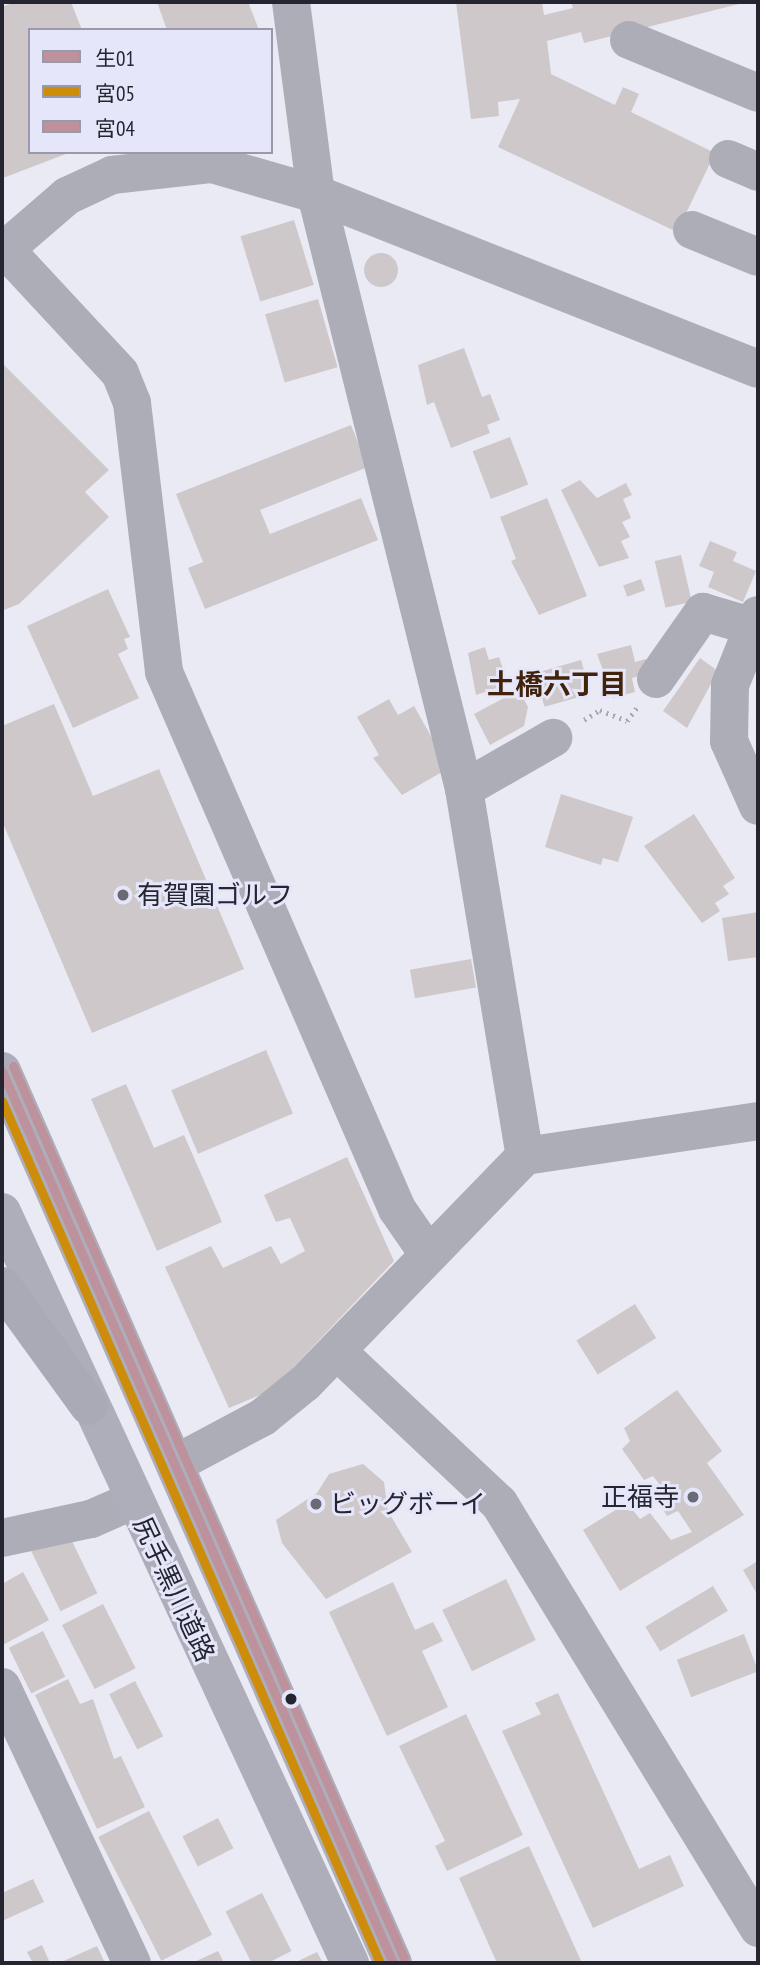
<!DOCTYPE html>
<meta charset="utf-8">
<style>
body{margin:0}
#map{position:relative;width:760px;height:1965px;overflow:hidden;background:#eaeaf5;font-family:"PT Sans Narrow","Noto Sans JP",sans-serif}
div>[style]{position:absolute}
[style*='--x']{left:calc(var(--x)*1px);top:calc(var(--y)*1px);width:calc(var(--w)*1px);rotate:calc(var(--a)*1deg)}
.building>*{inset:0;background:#cec8ca;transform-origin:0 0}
.round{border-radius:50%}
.path>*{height:4.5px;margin-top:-2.25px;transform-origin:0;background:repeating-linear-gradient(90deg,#a9a9b1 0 2px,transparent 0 7px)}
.minor>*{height:38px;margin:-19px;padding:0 19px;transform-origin:19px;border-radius:19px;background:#acadb6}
.major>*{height:38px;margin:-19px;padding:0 19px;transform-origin:19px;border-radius:19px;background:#aeaeba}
.highway>*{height:38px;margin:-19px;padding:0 19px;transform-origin:19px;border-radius:19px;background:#aaaab6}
.bus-1>*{height:9px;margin:-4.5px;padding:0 4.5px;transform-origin:4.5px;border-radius:4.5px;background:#bd929d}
.bus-2>*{height:9px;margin:-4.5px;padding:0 4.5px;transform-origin:4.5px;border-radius:4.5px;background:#cd8c0a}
.bus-3>*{height:9px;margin:-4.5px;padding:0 4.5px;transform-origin:4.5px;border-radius:4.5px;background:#bd929d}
.dots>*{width:19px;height:19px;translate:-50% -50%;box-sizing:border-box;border:4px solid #e5e6fa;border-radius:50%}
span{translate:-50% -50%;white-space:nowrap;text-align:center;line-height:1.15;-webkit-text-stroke:6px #e5e6fa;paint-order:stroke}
.poi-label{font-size:26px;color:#242531}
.left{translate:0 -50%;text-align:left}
.right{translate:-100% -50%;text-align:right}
.street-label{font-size:26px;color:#242531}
.neighbourhood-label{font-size:28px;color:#41220a;font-weight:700}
.frame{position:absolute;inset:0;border:4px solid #242531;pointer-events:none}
.legend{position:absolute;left:28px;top:28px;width:245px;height:126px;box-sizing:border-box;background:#e5e6fa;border:2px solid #9899aa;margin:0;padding:9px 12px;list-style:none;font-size:21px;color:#242531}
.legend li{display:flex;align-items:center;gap:14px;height:35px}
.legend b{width:35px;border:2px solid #9899aa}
</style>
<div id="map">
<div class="building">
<i style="clip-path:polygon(15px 2px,71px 2px,82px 30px,30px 30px,30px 152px,71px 152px,3px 178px,2px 7px)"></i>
<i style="clip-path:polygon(157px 2px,248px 2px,259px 30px,167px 30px)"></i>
<i style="clip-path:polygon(456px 2px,542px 2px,544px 15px,573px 8px,571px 2px,747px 2px,584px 43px,581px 32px,547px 41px,551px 74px,615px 105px,623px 87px,639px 94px,631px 112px,715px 153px,677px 232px,498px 147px,520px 99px,498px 102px,499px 116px,471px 119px)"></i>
<i style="left:294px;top:220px;width:68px;height:56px;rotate:73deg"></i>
<i class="round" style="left:364px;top:253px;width:34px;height:34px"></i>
<i style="left:318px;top:299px;width:71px;height:55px;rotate:74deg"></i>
<i style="clip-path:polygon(464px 348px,482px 397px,490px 394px,500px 420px,487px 425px,490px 433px,451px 448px,434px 402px,427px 405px,418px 365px)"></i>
<i style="clip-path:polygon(2px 363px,109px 470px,85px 492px,109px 517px,19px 604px,4px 610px)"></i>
<i style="clip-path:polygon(351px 425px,368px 467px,260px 510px,270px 534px,361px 498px,378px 540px,205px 609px,188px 568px,203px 562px,176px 494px)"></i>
<i style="left:510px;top:437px;width:51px;height:40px;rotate:69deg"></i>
<i style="clip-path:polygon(580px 480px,597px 498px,626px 483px,632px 495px,623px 499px,631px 518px,622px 522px,630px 537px,621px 541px,629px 558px,599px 567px,561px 490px)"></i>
<i style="clip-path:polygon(547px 498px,587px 596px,539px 615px,511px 561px,516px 559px,500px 517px)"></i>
<i style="clip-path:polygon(710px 541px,737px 552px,733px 561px,756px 571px,743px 602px,708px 587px,714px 572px,699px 566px)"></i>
<i style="left:681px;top:555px;width:48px;height:27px;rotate:77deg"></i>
<i style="left:641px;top:579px;width:12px;height:19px;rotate:70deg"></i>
<i style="clip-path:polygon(108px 589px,130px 637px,124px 639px,128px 649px,118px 654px,139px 698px,73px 728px,27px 626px)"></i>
<i style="clip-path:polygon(631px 645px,635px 662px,646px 659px,651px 673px,632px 678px,635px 692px,613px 698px,597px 654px)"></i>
<i style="clip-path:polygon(485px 647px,489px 660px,499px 657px,508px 684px,476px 695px,468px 653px)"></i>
<i style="clip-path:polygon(700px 658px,718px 671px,687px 728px,663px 711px)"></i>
<i style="left:581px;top:660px;width:35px;height:48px;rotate:74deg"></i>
<i style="clip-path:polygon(519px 690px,528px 707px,524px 726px,490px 745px,474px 714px)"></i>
<i style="clip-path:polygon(389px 699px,398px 715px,414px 706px,449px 768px,402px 795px,373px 758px,379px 755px,357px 717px)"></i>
<i style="clip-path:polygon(54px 704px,93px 796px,159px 769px,244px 969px,92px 1033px,2px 821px,2px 726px)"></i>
<i style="clip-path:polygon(561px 794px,633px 817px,618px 862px,603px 858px,601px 865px,545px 847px)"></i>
<i style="clip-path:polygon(694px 814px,735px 878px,723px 886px,729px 894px,715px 903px,720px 911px,702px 923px,644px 846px)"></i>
<i style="clip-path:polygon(758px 912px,758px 957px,728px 961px,722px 918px)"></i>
<i style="left:471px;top:959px;width:29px;height:62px;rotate:80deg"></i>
<i style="left:266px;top:1050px;width:69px;height:103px;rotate:67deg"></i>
<i style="clip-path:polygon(126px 1084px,154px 1148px,184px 1135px,222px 1222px,157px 1251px,91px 1099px)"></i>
<i style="clip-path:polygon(347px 1157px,394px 1261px,272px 1390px,229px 1408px,165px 1267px,211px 1246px,223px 1268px,271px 1246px,281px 1264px,305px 1251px,290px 1218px,276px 1222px,264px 1195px)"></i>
<i style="left:635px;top:1304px;width:40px;height:69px;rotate:58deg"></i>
<i style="clip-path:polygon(677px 1390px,722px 1451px,707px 1463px,744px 1515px,620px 1591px,583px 1530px,627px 1503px,640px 1519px,650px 1513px,671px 1540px,692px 1532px,678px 1511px,667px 1516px,651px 1490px,659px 1484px,653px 1476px,644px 1480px,622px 1449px,630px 1441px,624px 1428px)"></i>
<i style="clip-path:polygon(363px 1464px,384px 1482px,388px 1511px,412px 1552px,326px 1599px,282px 1543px,276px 1520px,317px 1493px,329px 1474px)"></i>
<i style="left:68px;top:1533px;width:67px;height:41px;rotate:64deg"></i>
<i style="clip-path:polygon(758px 1561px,758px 1596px,743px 1570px)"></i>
<i style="clip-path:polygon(23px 1572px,49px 1620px,3px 1645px,2px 1584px)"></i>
<i style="left:506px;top:1579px;width:68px;height:71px;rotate:64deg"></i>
<i style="clip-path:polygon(393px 1582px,415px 1630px,433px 1622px,443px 1641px,422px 1651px,448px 1707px,387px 1736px,329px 1612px)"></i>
<i style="left:713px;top:1586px;width:29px;height:79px;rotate:59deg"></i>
<i style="left:103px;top:1604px;width:72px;height:46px;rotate:63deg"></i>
<i style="left:43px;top:1631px;width:51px;height:38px;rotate:64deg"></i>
<i style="left:744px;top:1634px;width:40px;height:72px;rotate:69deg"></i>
<i style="clip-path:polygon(68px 1679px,80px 1704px,93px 1699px,114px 1759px,121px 1756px,145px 1807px,97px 1829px,35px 1695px)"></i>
<i style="left:135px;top:1681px;width:62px;height:29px;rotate:63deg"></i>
<i style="clip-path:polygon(558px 1693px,639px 1869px,670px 1855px,684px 1886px,593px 1928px,502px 1731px,541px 1714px,535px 1703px)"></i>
<i style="clip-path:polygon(466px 1714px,523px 1835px,447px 1871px,435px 1846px,445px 1841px,399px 1746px)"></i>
<i style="left:149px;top:1811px;width:139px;height:57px;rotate:63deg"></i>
<i style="left:218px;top:1818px;width:34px;height:40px;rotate:63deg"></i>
<i style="clip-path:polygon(529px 1846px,582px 1963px,497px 1963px,459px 1878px)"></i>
<i style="clip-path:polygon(33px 1879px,44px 1902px,2px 1921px,2px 1893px)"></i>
<i style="left:262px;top:1893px;width:65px;height:41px;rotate:63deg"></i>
<i style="clip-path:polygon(42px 1945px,50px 1963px,33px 1963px,27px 1952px)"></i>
<i style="clip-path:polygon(97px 1946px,105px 1963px,59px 1963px)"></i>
<i style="clip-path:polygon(218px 1951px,224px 1963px,192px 1963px)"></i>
<i style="clip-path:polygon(317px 1952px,323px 1963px,294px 1963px)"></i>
</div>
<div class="path">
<i style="--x:584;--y:720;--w:19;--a:-32"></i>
<i style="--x:600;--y:710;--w:29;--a:22"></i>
<i style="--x:627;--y:721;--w:17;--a:-54"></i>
</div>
<div class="minor">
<i style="--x:291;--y:2;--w:194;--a:82.6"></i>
<i style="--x:316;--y:194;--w:613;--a:76.03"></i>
<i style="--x:464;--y:789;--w:372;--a:80.6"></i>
<i style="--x:629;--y:40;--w:139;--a:22.3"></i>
<i style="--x:728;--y:159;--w:33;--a:23"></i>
<i style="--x:692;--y:230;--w:71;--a:22.2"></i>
<i style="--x:2;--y:246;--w:173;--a:47.1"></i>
<i style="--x:120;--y:373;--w:32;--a:68"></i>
<i style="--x:132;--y:403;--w:271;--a:83.2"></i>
<i style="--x:164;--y:672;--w:585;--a:66.54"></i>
<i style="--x:397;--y:1209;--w:55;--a:55.4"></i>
<i style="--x:2;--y:252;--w:86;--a:-40.7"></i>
<i style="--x:67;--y:196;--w:50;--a:-25"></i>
<i style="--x:112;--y:175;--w:101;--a:-6.3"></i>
<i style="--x:212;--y:164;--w:108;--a:16.1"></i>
<i style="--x:316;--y:194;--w:475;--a:21.6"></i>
<i style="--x:758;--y:615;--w:75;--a:111.8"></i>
<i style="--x:730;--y:685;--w:56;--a:91"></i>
<i style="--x:729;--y:741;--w:71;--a:66"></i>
<i style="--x:656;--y:679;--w:82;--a:-55"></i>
<i style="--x:703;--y:612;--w:53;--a:16.4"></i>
<i style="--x:464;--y:789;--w:103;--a:-29.8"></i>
<i style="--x:338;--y:1352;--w:221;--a:43.2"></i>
<i style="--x:499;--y:1503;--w:498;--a:58.6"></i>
<i style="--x:175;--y:1464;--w:100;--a:-28.1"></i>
<i style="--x:263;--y:1417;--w:54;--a:-39"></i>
<i style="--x:305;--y:1383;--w:316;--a:-45.9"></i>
<i style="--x:525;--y:1156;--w:236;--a:-8.5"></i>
<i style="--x:2;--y:1538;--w:91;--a:-12.1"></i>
<i style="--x:91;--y:1519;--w:45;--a:-23.7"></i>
<i style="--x:2;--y:1687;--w:305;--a:64.8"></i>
</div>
<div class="major">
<i style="--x:2;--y:1071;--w:974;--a:66.33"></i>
<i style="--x:2;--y:1212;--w:828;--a:65.14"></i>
</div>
<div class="highway">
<i style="--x:2;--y:1286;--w:148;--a:54.1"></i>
</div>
<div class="bus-1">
<i style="--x:2;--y:1071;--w:974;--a:66.33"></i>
</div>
<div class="bus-2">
<i style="--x:2;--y:1101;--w:941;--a:66.32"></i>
</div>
<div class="bus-3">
<i style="--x:13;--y:1066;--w:974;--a:66.33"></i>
</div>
<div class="dots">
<i style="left:123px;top:895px;background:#696a76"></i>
<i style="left:693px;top:1497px;background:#696a76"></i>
<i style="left:316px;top:1504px;background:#696a76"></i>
<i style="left:291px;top:1699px;background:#242531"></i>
</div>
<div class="poi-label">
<span class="left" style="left:137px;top:895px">有賀園ゴルフ</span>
<span class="right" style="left:679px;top:1497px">正福寺</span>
<span class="left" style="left:330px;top:1504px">ビッグボーイ</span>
</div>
<div class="street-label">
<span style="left:174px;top:1589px;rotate:65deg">尻手黒川道路</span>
</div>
<div class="neighbourhood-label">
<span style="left:557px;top:684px">土橋六丁目</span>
</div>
<div class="frame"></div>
<ul class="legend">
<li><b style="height:9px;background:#bd929d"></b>生01</li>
<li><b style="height:9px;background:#cd8c0a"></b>宮05</li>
<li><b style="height:9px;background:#bd929d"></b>宮04</li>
</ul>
</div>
